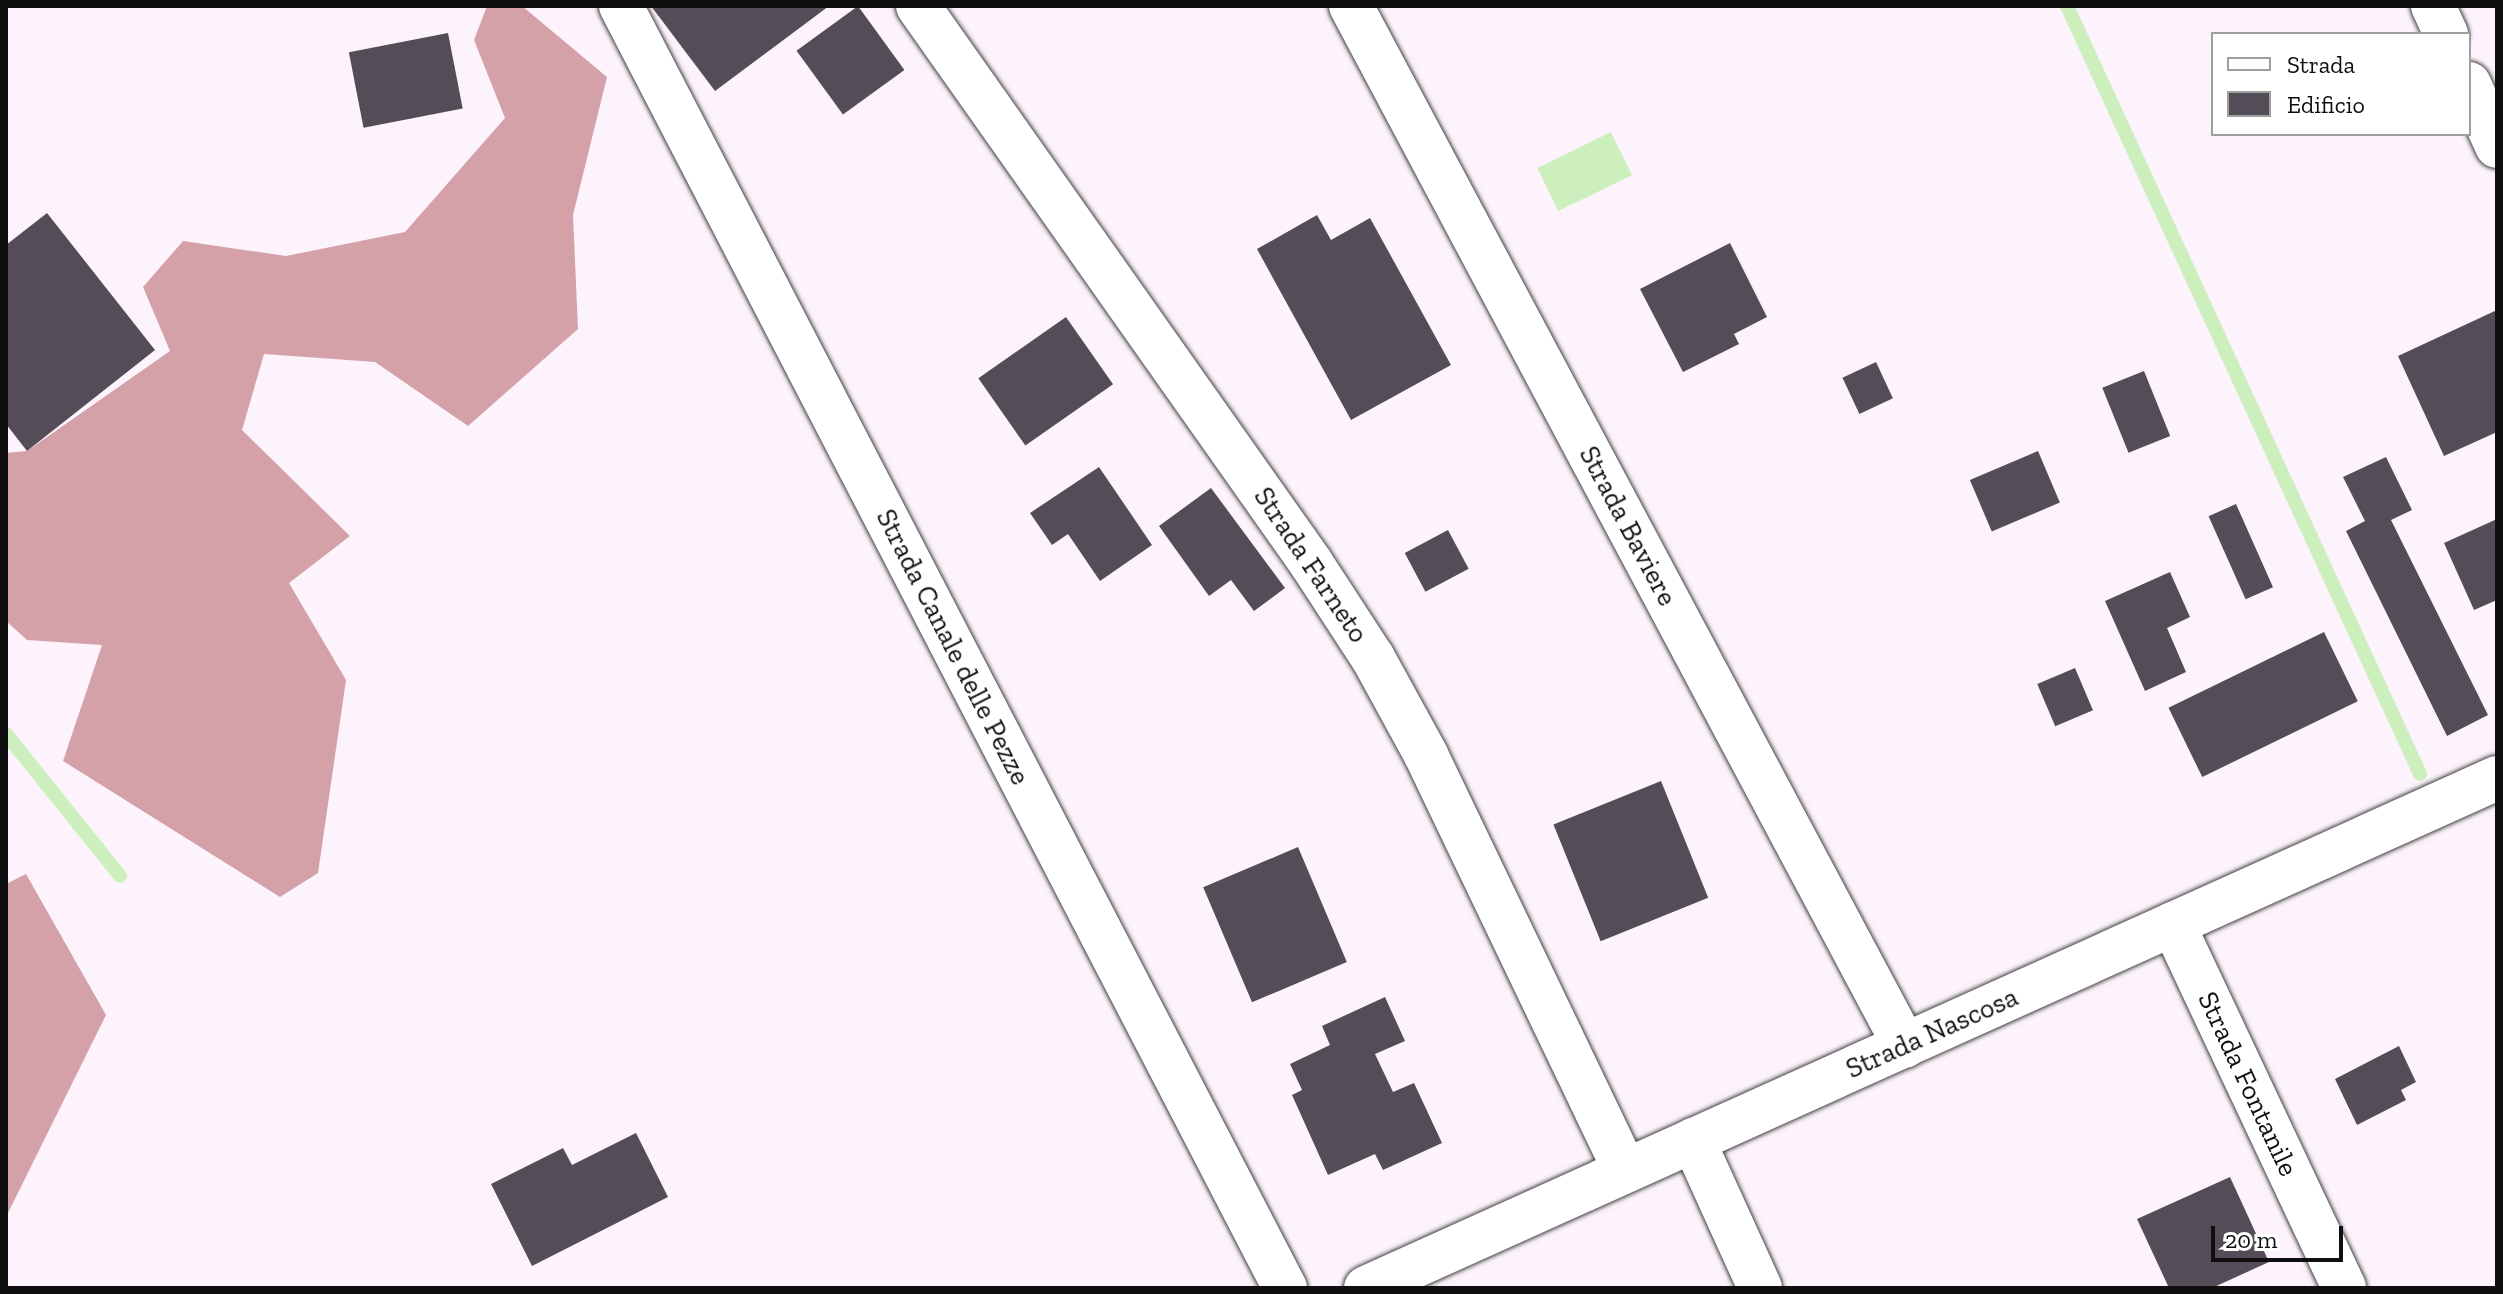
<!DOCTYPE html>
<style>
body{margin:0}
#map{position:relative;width:2503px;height:1294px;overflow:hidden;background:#fdf3fc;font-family:"Zilla Slab",serif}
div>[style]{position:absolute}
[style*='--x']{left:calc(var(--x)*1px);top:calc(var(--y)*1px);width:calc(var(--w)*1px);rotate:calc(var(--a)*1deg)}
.forest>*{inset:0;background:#d4a1a8}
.water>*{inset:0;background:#cdefbd;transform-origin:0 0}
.stream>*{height:14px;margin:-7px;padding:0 7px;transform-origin:7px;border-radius:7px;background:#cdefbd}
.building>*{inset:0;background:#544d57;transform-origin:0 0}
.roads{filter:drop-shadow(0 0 2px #424242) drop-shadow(0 0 2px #424242)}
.minor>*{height:44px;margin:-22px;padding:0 22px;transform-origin:22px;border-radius:22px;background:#fff}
span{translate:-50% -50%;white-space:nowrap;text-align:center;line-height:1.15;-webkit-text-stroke:8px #fff;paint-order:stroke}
.street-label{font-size:28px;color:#0f0f0f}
.frame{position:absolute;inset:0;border:8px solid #0f0f0f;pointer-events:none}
.legend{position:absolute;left:2211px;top:32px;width:260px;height:104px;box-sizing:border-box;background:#fff;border:2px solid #9f9f9f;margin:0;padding:10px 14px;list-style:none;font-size:24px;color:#0f0f0f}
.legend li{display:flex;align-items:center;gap:16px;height:40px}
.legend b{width:40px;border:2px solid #9f9f9f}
.scale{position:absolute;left:2211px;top:1226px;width:132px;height:36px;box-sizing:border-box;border:4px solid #0f0f0f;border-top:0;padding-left:10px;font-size:24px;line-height:28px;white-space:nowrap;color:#0f0f0f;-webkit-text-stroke:6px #fff;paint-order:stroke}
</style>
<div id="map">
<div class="forest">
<i style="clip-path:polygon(487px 6px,522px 6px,607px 77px,573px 215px,578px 329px,468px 426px,375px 362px,264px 354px,242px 430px,350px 536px,289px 583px,346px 680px,318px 873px,280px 897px,63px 761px,102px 645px,27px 640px,6px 621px,6px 453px,27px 451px,170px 351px,143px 287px,183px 241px,286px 256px,405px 232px,505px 118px,474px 40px)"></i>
<i style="clip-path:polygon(26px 874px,106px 1015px,6px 1217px,6px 884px)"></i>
</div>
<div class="water">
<i style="left:1611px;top:132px;width:48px;height:82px;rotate:64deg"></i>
</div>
<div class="stream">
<i style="--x:2067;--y:6;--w:845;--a:65.31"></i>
<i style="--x:6;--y:734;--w:182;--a:51.2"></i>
</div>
<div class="building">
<i style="clip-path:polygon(651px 6px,829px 6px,715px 91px)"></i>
<i style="left:858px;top:6px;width:79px;height:76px;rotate:54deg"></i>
<i style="left:448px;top:33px;width:77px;height:101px;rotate:79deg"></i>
<i style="clip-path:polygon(47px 213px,155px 350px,27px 451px,6px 424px,6px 245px)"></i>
<i style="clip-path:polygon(1317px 215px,1331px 240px,1370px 218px,1451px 365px,1351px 420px,1257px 249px)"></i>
<i style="clip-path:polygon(1730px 243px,1767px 317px,1734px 334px,1739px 344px,1683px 372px,1640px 289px)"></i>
<i style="clip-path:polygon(2497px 310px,2497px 432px,2444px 456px,2398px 356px)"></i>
<i style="left:1066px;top:317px;width:82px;height:107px;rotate:55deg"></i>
<i style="left:1876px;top:362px;width:40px;height:37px;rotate:65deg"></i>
<i style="left:2144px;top:371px;width:70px;height:45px;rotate:68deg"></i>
<i style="left:2038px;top:451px;width:56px;height:74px;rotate:67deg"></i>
<i style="clip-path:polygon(2386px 457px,2412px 510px,2391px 520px,2488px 715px,2447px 736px,2346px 531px,2365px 521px,2343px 477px)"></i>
<i style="clip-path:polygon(1099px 467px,1152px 545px,1100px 581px,1068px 534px,1052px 545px,1030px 513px)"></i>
<i style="clip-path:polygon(1211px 488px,1285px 588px,1254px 611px,1231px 580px,1209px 596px,1159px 526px)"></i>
<i style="left:2236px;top:504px;width:91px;height:30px;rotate:66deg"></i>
<i style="clip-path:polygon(2497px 519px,2497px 600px,2474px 610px,2444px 543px)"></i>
<i style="left:1448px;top:530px;width:44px;height:49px;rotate:62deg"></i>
<i style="clip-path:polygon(2170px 572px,2190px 617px,2167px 628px,2186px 672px,2145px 691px,2105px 601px)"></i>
<i style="left:2324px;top:632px;width:77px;height:173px;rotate:64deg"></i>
<i style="left:2075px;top:668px;width:46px;height:41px;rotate:67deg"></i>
<i style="left:1661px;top:781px;width:126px;height:116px;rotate:68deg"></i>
<i style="left:1298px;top:847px;width:125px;height:103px;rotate:67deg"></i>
<i style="clip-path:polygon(1385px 997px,1405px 1041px,1375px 1054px,1393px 1092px,1414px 1083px,1442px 1143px,1383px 1170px,1375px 1154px,1328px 1175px,1292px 1095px,1302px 1090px,1290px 1064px,1330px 1045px,1322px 1026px)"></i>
<i style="clip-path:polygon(2399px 1046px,2416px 1082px,2401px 1090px,2406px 1100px,2357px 1125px,2335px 1079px)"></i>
<i style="clip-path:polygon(636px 1133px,668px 1197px,532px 1266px,491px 1184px,563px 1148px,572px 1165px)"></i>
<i style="clip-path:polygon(2230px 1177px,2269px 1262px,2212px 1288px,2169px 1288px,2137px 1219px)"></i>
</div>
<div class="roads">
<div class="minor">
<i style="--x:621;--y:6;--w:1444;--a:62.62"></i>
<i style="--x:918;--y:6;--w:682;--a:54.79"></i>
<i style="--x:1311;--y:563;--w:113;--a:56.9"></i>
<i style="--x:1373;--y:658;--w:111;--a:61.3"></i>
<i style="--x:1426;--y:755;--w:461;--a:64.4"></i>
<i style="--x:1351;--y:6;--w:1178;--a:61.96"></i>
<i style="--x:2433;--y:6;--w:31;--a:65"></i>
<i style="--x:2469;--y:84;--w:68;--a:65.7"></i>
<i style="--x:2173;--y:924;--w:402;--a:64.8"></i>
<i style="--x:1693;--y:1140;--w:162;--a:65.6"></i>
<i style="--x:1366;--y:1288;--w:1241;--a:-24.27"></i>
</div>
</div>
<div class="street-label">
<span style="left:1628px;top:526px;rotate:62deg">Strada Baviere</span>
<span style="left:1311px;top:565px;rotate:56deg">Strada Farneto</span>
<span style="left:953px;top:647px;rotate:63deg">Strada Canale delle Pezze</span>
<span style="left:1932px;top:1033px;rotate:-24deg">Strada Nascosa</span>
<span style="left:2248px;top:1084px;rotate:65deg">Strada Fontanile</span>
</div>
<div class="frame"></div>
<ul class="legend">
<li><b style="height:10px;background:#fff"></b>Strada</li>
<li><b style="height:22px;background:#544d57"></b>Edificio</li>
</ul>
<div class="scale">20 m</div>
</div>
